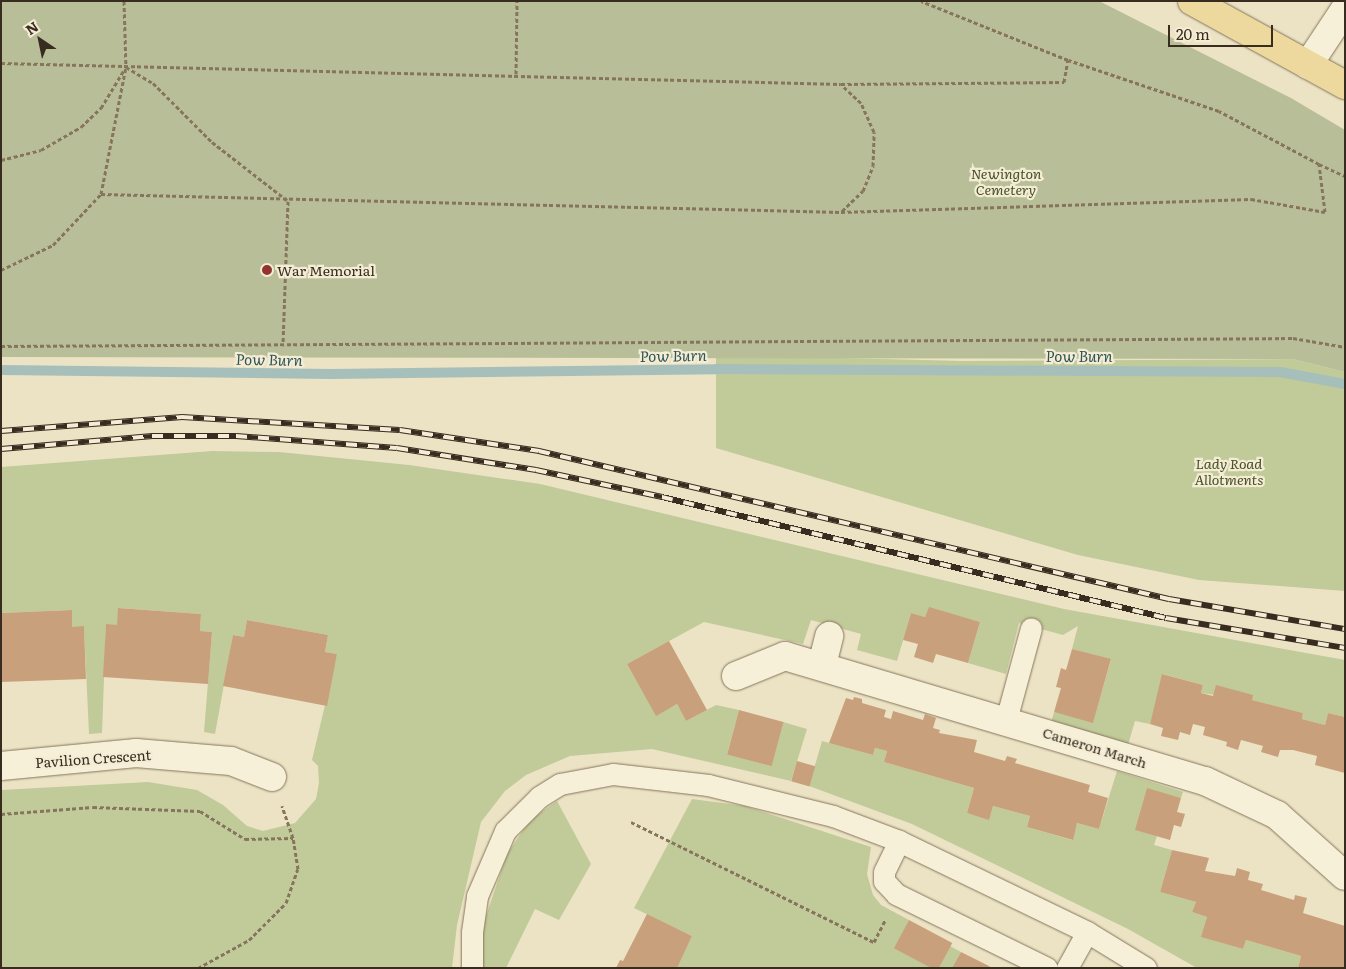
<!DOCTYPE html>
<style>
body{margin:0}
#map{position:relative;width:1346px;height:969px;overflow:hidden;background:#ece3c5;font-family:Literata,serif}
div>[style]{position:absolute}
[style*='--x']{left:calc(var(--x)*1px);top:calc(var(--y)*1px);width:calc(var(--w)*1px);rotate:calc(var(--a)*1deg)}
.green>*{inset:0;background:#c1ca99}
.cemetery>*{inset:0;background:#b8bf98}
.stream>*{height:10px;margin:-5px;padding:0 5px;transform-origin:5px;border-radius:5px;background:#a6bfba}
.building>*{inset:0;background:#c8a07c;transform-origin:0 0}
.path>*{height:3px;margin-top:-1.5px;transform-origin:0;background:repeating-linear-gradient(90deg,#86755c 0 4px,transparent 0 6.5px)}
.roads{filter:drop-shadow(0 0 1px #86755c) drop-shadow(0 0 1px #86755c)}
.service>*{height:21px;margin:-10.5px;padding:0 10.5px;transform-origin:10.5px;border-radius:10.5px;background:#f7f0d8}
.minor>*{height:28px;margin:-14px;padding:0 14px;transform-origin:14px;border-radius:14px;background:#f7f0d8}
.primary>*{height:28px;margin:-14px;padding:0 14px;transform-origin:14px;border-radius:14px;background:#edd99e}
.rail>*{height:5.5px;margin-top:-2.75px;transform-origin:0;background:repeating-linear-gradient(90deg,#f4ecd4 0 11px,#372c1f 0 22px);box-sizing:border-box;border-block:1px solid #372c1f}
.dots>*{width:14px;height:14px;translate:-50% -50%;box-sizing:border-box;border:2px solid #f4ecd4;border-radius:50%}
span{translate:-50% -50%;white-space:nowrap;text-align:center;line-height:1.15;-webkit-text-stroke:4.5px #f4ecd4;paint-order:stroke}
.park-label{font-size:14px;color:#455227;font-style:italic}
.poi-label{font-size:14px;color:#372c1f}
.left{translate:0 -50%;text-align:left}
.street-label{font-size:14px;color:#372c1f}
.water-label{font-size:15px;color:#2f5656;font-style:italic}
.frame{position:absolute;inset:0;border:2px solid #372c1f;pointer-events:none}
.north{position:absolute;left:15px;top:15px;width:50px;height:50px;-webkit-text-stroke:4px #f4ecd4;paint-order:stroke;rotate:326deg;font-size:14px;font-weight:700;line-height:20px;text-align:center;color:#372c1f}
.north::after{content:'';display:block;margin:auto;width:18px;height:22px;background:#372c1f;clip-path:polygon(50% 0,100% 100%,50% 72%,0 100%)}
.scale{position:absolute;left:1168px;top:25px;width:105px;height:22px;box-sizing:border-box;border:2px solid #372c1f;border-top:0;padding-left:6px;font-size:15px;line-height:18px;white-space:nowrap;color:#372c1f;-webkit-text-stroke:4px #f4ecd4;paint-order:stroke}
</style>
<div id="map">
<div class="green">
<i style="clip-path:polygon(716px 355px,963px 361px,1293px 359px,1345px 372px,1345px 591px,1199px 580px,1078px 555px,716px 448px)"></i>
<i style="clip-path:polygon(212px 451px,279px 452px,409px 465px,540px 484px,1064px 609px,1345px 660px,1345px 717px,1328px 713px,1325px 725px,1302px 719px,1303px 713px,1252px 700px,1201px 693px,1203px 685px,1163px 674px,1150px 724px,1135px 721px,1128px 745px,1051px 723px,1054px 712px,1093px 722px,1111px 660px,1072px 649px,1078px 626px,1063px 635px,1019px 623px,1006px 674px,968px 663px,980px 622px,929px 608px,925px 617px,911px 613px,897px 661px,857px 650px,861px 634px,811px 620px,803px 644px,704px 622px,627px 664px,656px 715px,677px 704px,686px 721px,716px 705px,739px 710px,727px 754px,770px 766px,783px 722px,807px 729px,791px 781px,652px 749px,570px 756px,526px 775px,505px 791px,481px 822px,457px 925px,452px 968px,1px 968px,1px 790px,148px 782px,197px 790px,223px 805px,247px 826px,263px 831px,295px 823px,316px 799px,319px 783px,318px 766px,312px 760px,337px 654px,325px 652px,328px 635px,247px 620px,244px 637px,233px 635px,215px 734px,204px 732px,212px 632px,200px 631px,201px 614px,119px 608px,117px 625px,106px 625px,102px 733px,89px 734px,84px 627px,72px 627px,71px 610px,1px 613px,1px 467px)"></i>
<i style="clip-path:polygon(822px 741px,873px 755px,875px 748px,887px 751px,884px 762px,974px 788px,967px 813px,989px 819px,993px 806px,1030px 816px,1027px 827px,1072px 840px,1077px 823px,1099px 829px,1117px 771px,1183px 792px,1181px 798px,1147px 789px,1136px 830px,1157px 836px,1154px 845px,1172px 850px,1160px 892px,1196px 902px,1192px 912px,1207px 917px,1202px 937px,1243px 949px,1246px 940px,1301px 956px,1298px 968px,1197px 968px,1128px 929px,912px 824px,809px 786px)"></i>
<i style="clip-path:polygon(692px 799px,745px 806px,871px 847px,867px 874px,873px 895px,881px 905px,909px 920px,895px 948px,932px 968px,677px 967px,692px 936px,634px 908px)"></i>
<i style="clip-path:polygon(557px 801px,591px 864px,559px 920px,535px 909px,506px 968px,481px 968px,481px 931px,507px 854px,530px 820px)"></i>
<i style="clip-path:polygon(950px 946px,961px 952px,952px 968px,939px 968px)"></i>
</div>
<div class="cemetery">
<i style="clip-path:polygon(1px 1px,1099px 1px,1291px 98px,1345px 130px,1345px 372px,1293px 359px,1px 357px)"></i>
</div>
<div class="stream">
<i style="--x:1;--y:370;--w:330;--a:0.7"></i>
<i style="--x:331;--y:374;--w:386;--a:-0.7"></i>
<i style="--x:717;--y:369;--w:563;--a:0.31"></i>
<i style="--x:1280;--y:372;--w:66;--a:10.5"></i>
</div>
<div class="building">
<i style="clip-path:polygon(929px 607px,980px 622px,968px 663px,936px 654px,933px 663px,914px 657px,918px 644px,903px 640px,911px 613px,925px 617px)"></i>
<i style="clip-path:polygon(118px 608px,201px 614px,200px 631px,212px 632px,208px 684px,103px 677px,106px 624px,117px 625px)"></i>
<i style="clip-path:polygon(72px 610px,72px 627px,84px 626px,86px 679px,1px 682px,1px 613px)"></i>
<i style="clip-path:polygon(247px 620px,328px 635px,325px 652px,337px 654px,327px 706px,223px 686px,233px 635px,244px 637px)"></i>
<i style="clip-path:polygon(669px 641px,707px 710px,686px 721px,677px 704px,656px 716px,627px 664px)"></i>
<i style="clip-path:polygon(1072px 649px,1111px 659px,1093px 723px,1054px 712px,1061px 688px,1056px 687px,1061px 668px,1066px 670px)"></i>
<i style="clip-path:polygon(1162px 674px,1203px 685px,1201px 693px,1213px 696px,1216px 685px,1253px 695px,1252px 700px,1303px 713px,1302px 719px,1325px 725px,1328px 713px,1345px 717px,1345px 773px,1315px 765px,1317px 756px,1293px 750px,1280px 750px,1278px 757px,1261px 752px,1263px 746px,1241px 740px,1238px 750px,1226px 746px,1227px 742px,1203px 735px,1205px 727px,1193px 724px,1190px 735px,1180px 732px,1178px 740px,1161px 736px,1163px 728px,1150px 724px)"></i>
<i style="clip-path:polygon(854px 697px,862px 699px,862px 703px,886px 710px,884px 717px,891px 719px,893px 711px,923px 720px,925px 714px,936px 718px,933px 728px,940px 730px,939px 733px,977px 740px,974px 752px,1005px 761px,1007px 756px,1017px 759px,1015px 763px,1090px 785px,1088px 792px,1108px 798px,1099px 829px,1077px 823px,1073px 840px,1027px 827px,1030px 816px,993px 806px,989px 820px,967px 813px,974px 788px,884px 762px,887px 751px,875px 748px,873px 755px,829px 743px,846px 698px,853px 700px)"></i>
<i style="left:739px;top:710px;width:46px;height:46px;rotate:15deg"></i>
<i style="left:797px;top:761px;width:19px;height:21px;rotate:16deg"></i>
<i style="clip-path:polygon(1147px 788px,1181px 798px,1177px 812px,1185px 814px,1181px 827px,1174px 825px,1170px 840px,1135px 830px)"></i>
<i style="clip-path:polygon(1172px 850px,1209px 858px,1205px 871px,1235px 876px,1237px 868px,1250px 872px,1248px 880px,1263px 884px,1261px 890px,1294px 900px,1295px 895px,1307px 898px,1303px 913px,1345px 926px,1345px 968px,1298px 968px,1301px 956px,1246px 940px,1243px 949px,1201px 937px,1207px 917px,1192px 912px,1196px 902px,1160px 892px)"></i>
<i style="clip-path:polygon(647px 914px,692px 936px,677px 968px,616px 968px,620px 960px,623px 961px)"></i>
<i style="left:909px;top:920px;width:49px;height:32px;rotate:28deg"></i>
<i style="clip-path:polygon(961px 952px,987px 965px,992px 968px,952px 968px)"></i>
</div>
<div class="path">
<i style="--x:124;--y:1;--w:66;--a:88.3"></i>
<i style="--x:126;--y:67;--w:31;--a:31"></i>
<i style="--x:153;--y:83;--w:83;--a:45"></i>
<i style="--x:212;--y:142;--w:96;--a:37.8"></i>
<i style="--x:288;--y:201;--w:142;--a:92"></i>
<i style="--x:1;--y:63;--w:840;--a:1.43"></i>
<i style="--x:841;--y:84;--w:223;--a:-0.5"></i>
<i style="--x:1064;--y:82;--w:22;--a:-80"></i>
<i style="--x:516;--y:74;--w:73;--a:-89.2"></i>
<i style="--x:1;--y:160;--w:41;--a:-14"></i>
<i style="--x:41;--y:150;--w:46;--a:-29.9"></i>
<i style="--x:81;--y:127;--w:28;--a:-44"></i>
<i style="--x:101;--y:108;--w:44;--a:-58.8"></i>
<i style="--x:1319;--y:164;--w:29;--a:25"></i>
<i style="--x:101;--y:194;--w:740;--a:1.39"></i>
<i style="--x:841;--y:212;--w:410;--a:-1.8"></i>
<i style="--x:1251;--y:199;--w:75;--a:10"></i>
<i style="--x:1325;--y:212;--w:48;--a:-97.1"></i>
<i style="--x:1319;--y:164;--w:113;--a:-152.1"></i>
<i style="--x:1219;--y:111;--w:159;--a:-161.3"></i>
<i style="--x:1068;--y:60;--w:158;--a:-158.1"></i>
<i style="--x:842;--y:211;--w:29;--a:-44"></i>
<i style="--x:863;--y:191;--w:27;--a:-68"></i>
<i style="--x:873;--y:166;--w:34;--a:-88"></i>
<i style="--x:874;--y:132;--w:32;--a:-114"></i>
<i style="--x:861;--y:103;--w:26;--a:-137"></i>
<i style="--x:1;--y:270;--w:58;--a:-25.7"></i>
<i style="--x:53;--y:245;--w:70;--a:-46.7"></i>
<i style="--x:101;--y:194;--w:129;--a:-78.9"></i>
<i style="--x:1;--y:346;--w:1292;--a:-0.35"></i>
<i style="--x:1293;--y:338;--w:53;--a:9.8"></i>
<i style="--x:1;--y:814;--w:92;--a:-4.4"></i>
<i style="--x:93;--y:807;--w:107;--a:2.1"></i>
<i style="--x:200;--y:811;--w:53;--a:31.9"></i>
<i style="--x:245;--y:839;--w:48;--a:-1.2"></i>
<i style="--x:631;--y:822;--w:271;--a:26.3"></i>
<i style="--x:874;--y:942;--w:25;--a:-63"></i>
<i style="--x:198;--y:968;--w:58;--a:-28.8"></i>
<i style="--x:249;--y:940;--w:52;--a:-45"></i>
<i style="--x:286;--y:903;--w:36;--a:-71"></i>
<i style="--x:298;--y:869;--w:31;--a:-99"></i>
<i style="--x:293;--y:838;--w:34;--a:-109"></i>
</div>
<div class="roads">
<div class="service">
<i style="--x:1006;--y:720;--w:95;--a:-74.8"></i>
<i style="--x:899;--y:841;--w:34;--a:116"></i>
<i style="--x:884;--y:872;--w:9;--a:90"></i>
<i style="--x:884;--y:881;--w:18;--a:47"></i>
<i style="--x:896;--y:894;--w:168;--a:26.1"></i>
<i style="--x:472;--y:968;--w:36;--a:-90"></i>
<i style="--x:472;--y:932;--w:36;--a:-82"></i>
<i style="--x:477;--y:896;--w:71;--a:-66.7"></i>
<i style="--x:505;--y:831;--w:48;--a:-45"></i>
<i style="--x:539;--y:797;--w:25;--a:-32"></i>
<i style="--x:560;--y:784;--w:54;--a:-10.7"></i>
<i style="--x:613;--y:774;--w:96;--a:6.6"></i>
<i style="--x:708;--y:785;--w:129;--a:13.9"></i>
<i style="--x:833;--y:816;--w:71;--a:20.7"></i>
<i style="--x:899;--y:841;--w:209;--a:25.8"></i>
<i style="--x:1087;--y:932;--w:69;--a:31.4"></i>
<i style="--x:1067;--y:968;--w:41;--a:-60.9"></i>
</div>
<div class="minor">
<i style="--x:1308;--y:65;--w:67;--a:-56.5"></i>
<i style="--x:822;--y:665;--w:30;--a:-76"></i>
<i style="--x:736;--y:676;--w:53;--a:-22.2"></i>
<i style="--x:785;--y:656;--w:438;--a:16.6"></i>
<i style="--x:1205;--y:781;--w:80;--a:25.3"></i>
<i style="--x:1277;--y:815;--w:91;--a:41.9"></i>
<i style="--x:1;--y:766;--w:136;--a:-5.5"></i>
<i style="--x:136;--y:753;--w:95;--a:4.8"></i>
<i style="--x:231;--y:761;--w:44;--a:21.3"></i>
</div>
<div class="primary">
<i style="--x:1192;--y:1;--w:175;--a:28.8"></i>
</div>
</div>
<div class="rail">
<i style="--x:1;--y:431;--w:182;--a:-4.4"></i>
<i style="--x:182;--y:417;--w:218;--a:3.4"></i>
<i style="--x:400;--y:430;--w:141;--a:8.6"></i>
<i style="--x:539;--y:451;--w:647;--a:13.22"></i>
<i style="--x:1169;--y:599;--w:179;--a:9.7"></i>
<i style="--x:1;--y:449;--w:152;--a:-4.9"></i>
<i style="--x:152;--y:436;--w:84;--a:0"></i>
<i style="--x:236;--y:436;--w:161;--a:4.3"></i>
<i style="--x:397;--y:448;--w:141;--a:9"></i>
<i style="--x:536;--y:470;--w:129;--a:12.1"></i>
<i style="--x:662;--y:497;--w:518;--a:13.5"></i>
<i style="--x:1166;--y:618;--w:181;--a:9.5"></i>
</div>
<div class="dots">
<i style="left:267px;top:270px;background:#92342f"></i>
</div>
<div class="park-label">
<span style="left:1006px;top:181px">Newington<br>Cemetery</span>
<span style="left:1229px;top:471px">Lady Road<br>Allotments</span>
</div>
<div class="poi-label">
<span class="left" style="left:277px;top:270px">War Memorial</span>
</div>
<div class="street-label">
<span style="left:1095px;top:747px;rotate:17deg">Cameron March</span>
<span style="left:93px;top:758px;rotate:-4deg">Pavilion Crescent</span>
</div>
<div class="water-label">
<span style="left:673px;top:355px;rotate:-1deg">Pow Burn</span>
<span style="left:1079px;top:356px">Pow Burn</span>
<span style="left:269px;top:359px;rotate:1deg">Pow Burn</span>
</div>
<div class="frame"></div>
<div class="north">N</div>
<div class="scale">20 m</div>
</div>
